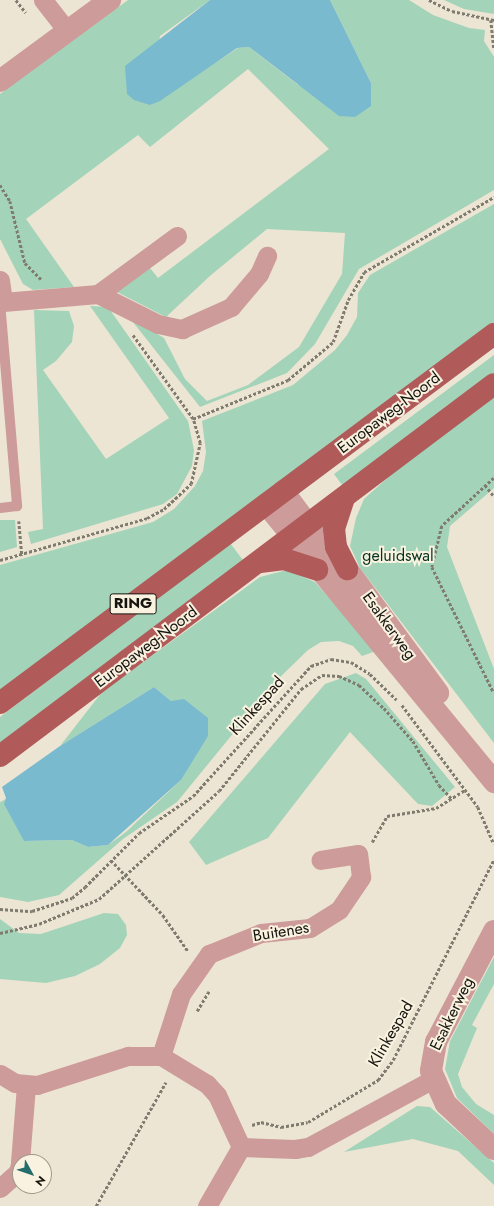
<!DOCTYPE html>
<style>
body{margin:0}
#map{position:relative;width:494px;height:1206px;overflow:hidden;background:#ece5d3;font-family:Jost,sans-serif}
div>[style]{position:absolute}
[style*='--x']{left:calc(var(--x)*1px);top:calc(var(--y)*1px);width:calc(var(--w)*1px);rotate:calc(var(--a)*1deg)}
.green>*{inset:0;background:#a3d3b8}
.water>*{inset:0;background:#7abacf}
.path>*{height:2.5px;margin-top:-1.25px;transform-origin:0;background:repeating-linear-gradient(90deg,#7f7b6f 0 3px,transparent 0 5px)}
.service>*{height:10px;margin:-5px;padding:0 5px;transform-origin:5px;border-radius:5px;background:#cd9b99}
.minor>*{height:19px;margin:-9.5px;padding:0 9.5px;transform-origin:9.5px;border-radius:9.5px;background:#cd9b99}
.tertiary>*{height:22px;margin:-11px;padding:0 11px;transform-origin:11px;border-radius:11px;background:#cd9b99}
.primary>*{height:22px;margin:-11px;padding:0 11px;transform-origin:11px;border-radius:11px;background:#b05a5a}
span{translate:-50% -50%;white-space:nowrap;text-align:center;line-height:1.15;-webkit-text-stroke:4px #f9f2e0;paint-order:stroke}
.shield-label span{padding:1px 3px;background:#f9f2e0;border:1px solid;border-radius:3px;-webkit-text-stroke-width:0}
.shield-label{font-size:15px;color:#16140e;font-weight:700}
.street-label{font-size:16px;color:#16140e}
.park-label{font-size:16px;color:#043320}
.north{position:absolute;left:12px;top:1154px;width:40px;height:40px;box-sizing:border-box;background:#f9f2e0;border:1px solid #9e998c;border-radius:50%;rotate:130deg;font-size:11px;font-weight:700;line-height:16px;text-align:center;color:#16140e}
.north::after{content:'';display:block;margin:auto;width:14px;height:18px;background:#236e6c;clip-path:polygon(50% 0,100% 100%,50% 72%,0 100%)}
</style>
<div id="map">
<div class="green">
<i style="clip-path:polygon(128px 0,210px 0,160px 36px,150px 105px,238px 48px,249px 47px,298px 85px,371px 83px,330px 0,409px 0,433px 15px,469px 28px,485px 30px,484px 41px,494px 57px,494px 190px,359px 269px,315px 344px,287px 373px,200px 407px,129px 317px,164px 338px,185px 379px,207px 401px,248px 385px,299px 347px,342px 274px,345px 233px,267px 229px,211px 275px,166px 317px,117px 292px,150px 268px,158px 278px,329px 149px,248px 69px,150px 147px,138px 135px,26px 219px,74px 287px,33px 290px,23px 284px,0 239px,0 94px)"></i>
<i style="clip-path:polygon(444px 0,494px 0,494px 14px,464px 9px)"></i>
<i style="clip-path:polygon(494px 204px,494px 322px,0 692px,0 565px,153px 522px,174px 509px,195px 486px,203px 471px,206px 452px,202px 421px,293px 385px,335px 350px,347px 335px,357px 317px,358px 293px,370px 275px)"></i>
<i style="clip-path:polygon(90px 306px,108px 307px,188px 421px,194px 450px,192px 466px,177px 494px,163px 504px,31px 544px,28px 532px,43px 529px,34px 310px,69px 311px,74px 326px,72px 342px,56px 361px,43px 370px,106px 459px,169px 418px)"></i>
<i style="clip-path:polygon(494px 355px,494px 374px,345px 489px,334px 474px)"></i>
<i style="clip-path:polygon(494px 396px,494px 488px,450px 526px,447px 547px,494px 669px,494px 743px,360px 568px,350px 546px,356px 518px,364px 499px,404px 463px)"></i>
<i style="clip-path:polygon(0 520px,15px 520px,17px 547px,0 552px)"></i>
<i style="clip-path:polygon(230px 543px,246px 564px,0 747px,0 717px)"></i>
<i style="clip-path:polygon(287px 570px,315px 582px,376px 651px,362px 656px,353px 646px,339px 641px,321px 642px,308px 650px,276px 681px,177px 802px,123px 839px,59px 895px,28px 902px,0 897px,0 802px,6px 799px,24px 841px,72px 840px,88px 847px,108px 845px,126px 832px,181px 780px,191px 761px,171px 701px,154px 687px,60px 746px,102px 692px,260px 577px)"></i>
<i style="clip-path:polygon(356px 673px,366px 679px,455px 787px,432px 806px,418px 804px,350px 732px,268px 838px,206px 865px,189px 842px,325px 684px)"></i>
<i style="clip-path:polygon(104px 913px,118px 914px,126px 925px,127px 935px,120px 948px,100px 964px,75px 976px,46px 983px,0 979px,0 919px,19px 933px,41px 934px)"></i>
<i style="clip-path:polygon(494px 957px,494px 984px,472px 1025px,477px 1028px,458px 1074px,462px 1087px,476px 1104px,494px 1115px,494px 1134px,457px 1098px,445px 1069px,450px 1041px)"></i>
<i style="clip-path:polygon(417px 1106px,430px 1107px,494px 1163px,494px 1185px,458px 1151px,413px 1139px,344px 1152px)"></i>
</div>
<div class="water">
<i style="clip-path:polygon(210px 0,330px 0,371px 83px,371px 106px,355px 117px,339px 116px,249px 47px,237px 48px,160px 101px,150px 105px,134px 100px,127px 94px,125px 66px)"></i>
<i style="clip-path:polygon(154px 687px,171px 701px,184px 699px,208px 718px,208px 736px,181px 780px,108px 845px,88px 847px,72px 840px,24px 841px,4px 804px,6px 798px,2px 787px,60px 746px)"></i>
</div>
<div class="path">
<i style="--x:16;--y:0;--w:16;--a:52"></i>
<i style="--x:429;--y:0;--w:25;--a:26"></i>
<i style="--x:452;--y:11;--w:43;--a:12.1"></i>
<i style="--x:491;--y:20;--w:28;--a:84"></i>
<i style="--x:0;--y:185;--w:19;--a:58"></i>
<i style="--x:10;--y:201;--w:64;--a:76.4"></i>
<i style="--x:25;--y:263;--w:23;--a:45"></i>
<i style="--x:193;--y:419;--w:103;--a:-22.3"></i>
<i style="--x:288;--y:380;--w:59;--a:-40.2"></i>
<i style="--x:333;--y:342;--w:45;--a:-70.3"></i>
<i style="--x:348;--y:300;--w:32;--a:-60"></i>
<i style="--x:364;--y:272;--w:150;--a:-30"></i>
<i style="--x:494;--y:478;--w:71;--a:137.3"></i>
<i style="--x:442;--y:526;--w:42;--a:103.7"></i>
<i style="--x:432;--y:567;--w:140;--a:63.8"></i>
<i style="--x:485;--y:485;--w:14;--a:51"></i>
<i style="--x:19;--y:521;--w:33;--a:85"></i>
<i style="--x:0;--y:560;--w:153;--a:-15.9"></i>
<i style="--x:147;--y:518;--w:19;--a:-28"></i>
<i style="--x:164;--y:509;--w:37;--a:-43"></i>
<i style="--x:191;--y:484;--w:42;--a:-77.6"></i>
<i style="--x:200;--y:443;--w:25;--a:-106"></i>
<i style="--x:193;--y:419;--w:105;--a:-125.7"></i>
<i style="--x:402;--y:705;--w:127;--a:53.3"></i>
<i style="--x:478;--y:807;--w:40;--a:66.6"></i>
<i style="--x:372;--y:842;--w:30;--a:-60"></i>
<i style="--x:387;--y:816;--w:50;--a:-9.3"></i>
<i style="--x:436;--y:808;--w:34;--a:-32"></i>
<i style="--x:111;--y:860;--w:76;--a:46.6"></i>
<i style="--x:163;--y:915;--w:44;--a:55.2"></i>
<i style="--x:0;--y:909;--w:32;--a:4"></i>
<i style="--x:32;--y:911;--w:42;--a:-18"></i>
<i style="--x:72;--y:898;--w:17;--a:-40"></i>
<i style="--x:85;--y:887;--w:76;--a:-45"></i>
<i style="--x:139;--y:833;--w:65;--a:-34.4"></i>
<i style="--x:193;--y:796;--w:176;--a:-47.8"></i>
<i style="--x:311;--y:666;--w:21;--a:-19"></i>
<i style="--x:331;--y:659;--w:20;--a:9"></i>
<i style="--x:351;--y:662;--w:22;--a:32"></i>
<i style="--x:370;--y:674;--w:37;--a:44"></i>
<i style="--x:0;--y:933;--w:40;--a:-13"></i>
<i style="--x:39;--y:924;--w:65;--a:-22.6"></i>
<i style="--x:99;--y:899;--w:161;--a:-42"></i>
<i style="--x:219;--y:791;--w:131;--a:-51.2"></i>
<i style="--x:301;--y:689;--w:25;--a:-34"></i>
<i style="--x:322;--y:675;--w:17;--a:3"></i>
<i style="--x:339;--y:676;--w:22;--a:24"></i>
<i style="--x:359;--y:685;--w:34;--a:43"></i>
<i style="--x:384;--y:708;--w:44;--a:48.7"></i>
<i style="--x:413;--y:741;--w:51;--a:59.4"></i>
<i style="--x:439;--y:785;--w:18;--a:47"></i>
<i style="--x:197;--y:1011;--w:23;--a:-59"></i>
<i style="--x:252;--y:1125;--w:9;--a:-18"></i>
<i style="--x:261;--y:1122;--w:21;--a:14"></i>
<i style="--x:281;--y:1127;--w:27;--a:-10"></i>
<i style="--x:308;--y:1122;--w:82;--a:-31"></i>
<i style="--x:378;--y:1080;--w:25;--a:-53"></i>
<i style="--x:393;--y:1060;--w:225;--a:-63.3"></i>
<i style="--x:96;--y:1206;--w:142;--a:-60.6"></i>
</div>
<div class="service">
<i style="--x:0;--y:302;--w:205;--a:85.2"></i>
<i style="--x:17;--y:506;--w:17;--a:173"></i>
</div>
<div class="minor">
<i style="--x:43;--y:0;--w:39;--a:52"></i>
<i style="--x:0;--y:280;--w:22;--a:82"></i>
<i style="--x:3;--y:302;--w:95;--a:-4.8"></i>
<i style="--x:98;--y:294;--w:98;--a:-36.3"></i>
<i style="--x:98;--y:294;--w:67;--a:26.6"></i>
<i style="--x:158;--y:324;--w:25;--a:12"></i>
<i style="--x:182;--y:329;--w:54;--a:-24.2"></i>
<i style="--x:231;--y:307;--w:43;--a:-49.7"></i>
<i style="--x:259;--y:274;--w:20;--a:-66"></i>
<i style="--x:161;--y:1056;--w:65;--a:-72.1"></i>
<i style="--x:181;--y:994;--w:49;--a:-55"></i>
<i style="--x:209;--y:954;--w:56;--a:-22"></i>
<i style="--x:261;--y:933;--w:49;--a:-5.8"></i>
<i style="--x:310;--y:928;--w:34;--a:-32"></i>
<i style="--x:339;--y:910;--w:40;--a:-56"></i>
<i style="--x:361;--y:877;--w:23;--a:-97"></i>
<i style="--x:358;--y:854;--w:38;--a:171"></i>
<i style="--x:0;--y:1074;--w:17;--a:31"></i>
<i style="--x:15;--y:1083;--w:22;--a:5"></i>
<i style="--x:37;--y:1085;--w:96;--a:-17.7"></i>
<i style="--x:128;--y:1056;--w:33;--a:0"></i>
<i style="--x:161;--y:1056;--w:54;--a:31.3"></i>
<i style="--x:207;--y:1084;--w:15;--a:48"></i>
<i style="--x:217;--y:1095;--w:57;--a:65.2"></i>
<i style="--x:241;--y:1147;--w:54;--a:2.1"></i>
<i style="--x:295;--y:1149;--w:13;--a:-9"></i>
<i style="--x:308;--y:1147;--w:142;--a:-28.5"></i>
<i style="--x:20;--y:1162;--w:76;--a:-85.5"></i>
<i style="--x:0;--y:1188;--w:24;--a:-42"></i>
<i style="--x:18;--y:1172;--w:8;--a:-76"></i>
<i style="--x:207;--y:1206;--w:68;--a:-60"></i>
</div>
<div class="tertiary">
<i style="--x:0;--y:81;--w:137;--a:-36.4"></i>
<i style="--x:283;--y:491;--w:94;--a:53.3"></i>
<i style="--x:339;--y:566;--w:9;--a:21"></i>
<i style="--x:347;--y:569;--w:154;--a:53.7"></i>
<i style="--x:266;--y:504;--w:360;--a:50.6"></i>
<i style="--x:494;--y:931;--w:125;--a:117.6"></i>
<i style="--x:436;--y:1042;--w:29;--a:100"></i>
<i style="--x:431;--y:1071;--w:36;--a:66"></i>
<i style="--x:446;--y:1104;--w:66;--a:43.2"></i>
</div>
<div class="primary">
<i style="--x:344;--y:498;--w:32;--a:108"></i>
<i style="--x:334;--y:528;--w:19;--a:84"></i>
<i style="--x:336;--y:547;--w:25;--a:63"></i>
<i style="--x:260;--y:562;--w:24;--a:-7"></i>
<i style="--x:284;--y:559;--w:35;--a:18"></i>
<i style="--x:0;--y:703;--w:617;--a:-36.76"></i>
<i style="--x:0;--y:756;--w:618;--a:-36.98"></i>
</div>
<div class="shield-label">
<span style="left:133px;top:604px">RING</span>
</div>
<div class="street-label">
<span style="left:389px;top:413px;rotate:-37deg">Europaweg-Noord</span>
<span style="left:389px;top:626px;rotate:54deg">Esakkerweg</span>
<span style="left:146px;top:647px;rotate:-37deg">Europaweg-Noord</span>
<span style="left:257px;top:706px;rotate:-48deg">Klinkespad</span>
<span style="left:281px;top:932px;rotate:-9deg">Buitenes</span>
<span style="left:452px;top:1014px;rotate:-64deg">Esakkerweg</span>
<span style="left:391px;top:1034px;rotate:-60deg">Klinkespad</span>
</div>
<div class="park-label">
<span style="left:398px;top:556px">geluidswal</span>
</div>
<div class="north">N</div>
</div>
